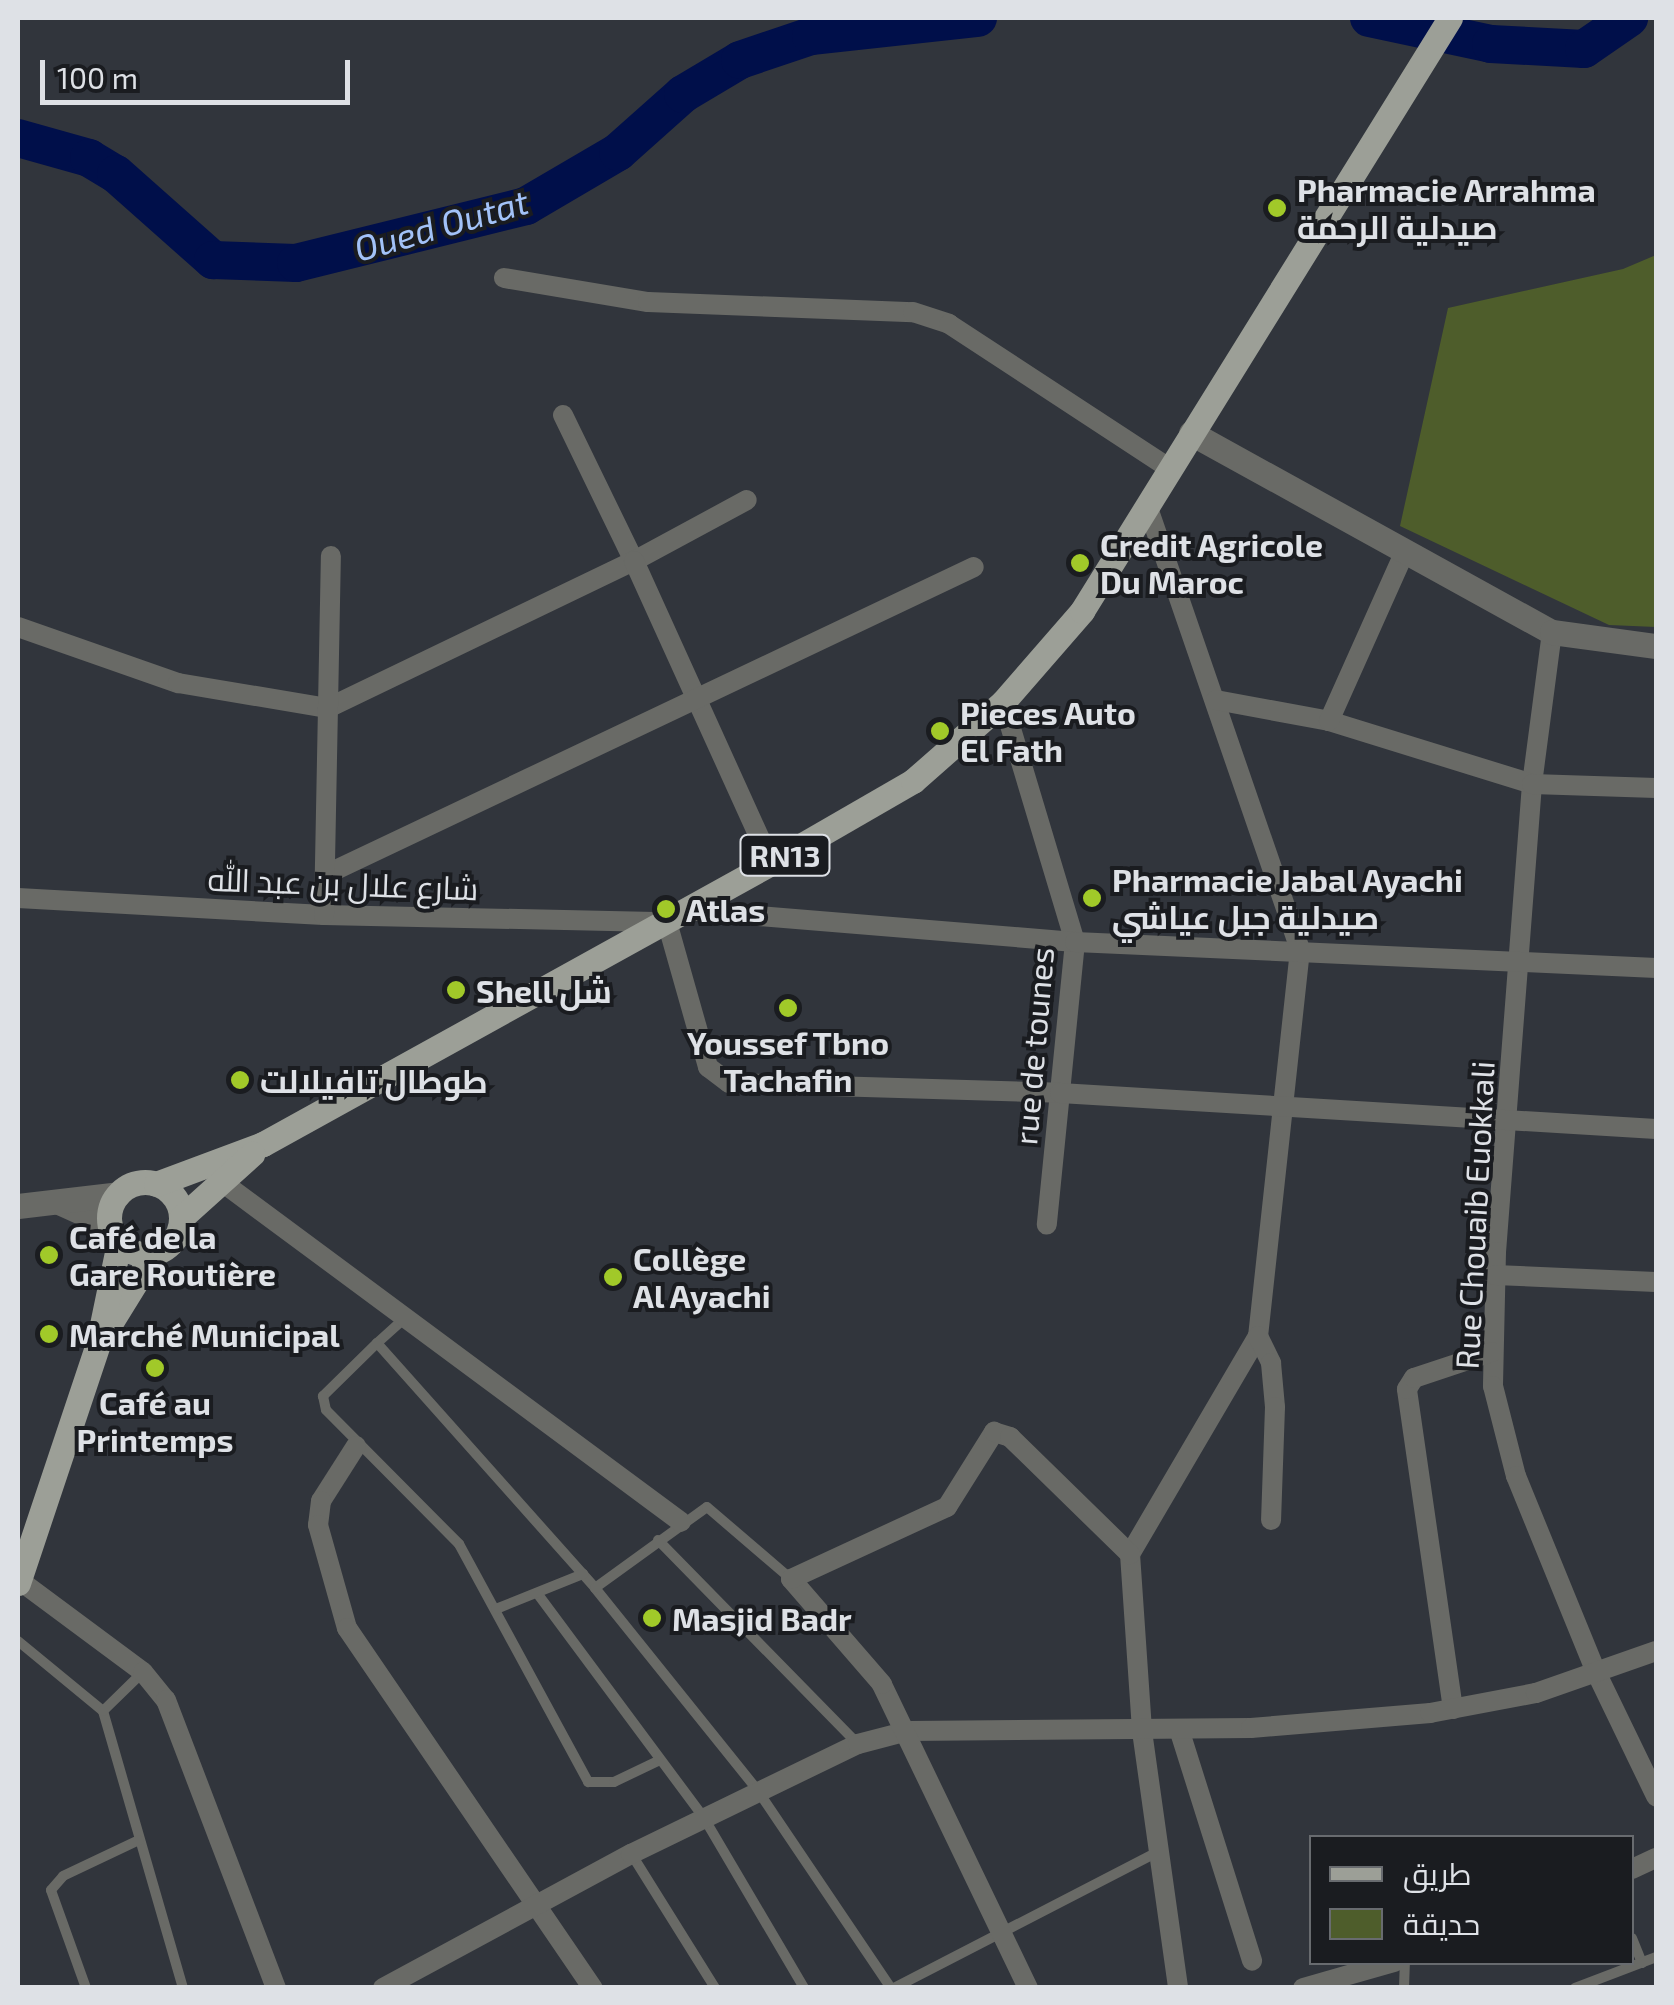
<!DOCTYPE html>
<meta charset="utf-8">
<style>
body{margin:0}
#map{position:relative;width:1674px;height:2005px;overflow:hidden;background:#31353c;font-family:"Exo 2",Cairo,sans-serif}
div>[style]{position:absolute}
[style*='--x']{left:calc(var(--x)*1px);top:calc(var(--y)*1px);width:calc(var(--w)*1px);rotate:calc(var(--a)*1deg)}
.green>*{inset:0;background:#4e5d2b}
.river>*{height:38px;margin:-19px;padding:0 19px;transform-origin:19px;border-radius:19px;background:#000f4a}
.service>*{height:10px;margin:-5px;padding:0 5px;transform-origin:5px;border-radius:5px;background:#696a66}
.minor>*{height:20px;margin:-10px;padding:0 10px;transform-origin:10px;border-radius:10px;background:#696a66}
.tertiary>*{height:25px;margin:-12.5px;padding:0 12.5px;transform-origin:12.5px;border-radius:12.5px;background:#696a66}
.primary>*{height:25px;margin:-12.5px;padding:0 12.5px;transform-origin:12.5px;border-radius:12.5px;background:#9c9f97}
.primary>.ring{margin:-12.5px;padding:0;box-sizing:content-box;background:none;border:25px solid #9c9f97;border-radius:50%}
.dots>*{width:28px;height:28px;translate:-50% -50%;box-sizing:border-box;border:5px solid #1a1c20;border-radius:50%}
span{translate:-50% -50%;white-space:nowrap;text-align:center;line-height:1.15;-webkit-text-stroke:8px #1a1c20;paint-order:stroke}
.shield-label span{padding:2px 8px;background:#1a1c20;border:2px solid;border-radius:8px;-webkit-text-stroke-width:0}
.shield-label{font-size:30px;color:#dee1e6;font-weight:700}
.poi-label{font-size:32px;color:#dee1e6;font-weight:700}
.left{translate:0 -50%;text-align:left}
.street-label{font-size:32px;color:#dee1e6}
.water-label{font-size:35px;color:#a2c2f8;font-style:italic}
.frame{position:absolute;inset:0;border:20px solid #dee1e6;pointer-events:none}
.legend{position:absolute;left:1309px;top:1835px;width:325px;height:130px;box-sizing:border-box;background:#1a1c20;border:2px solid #686b6f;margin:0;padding:12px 18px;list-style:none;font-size:30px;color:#dee1e6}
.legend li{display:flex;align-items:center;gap:20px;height:50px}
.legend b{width:50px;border:2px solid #686b6f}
.scale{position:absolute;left:40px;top:60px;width:310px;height:45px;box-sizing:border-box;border:5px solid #dee1e6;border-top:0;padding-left:12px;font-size:30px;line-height:35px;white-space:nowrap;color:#dee1e6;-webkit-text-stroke:8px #1a1c20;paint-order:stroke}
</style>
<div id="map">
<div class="green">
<i style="clip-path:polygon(1656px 255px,1656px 627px,1609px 625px,1400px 526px,1448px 308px,1623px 269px)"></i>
</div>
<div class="river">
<i style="--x:1369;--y:18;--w:125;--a:12"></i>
<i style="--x:1491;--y:44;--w:93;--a:3.1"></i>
<i style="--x:1584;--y:49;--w:55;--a:-34.6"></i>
<i style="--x:18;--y:138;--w:74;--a:15.7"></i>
<i style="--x:89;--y:158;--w:31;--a:31"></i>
<i style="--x:116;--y:174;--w:130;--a:41.6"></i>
<i style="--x:213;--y:260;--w:83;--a:2.1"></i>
<i style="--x:296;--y:263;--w:237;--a:-13.9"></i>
<i style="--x:526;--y:206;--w:107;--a:-30.4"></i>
<i style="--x:618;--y:152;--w:87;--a:-41.7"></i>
<i style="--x:683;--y:94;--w:66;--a:-30.8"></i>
<i style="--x:740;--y:60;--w:75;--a:-18.7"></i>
<i style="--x:811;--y:36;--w:168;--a:-6.2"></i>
</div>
<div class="service">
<i style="--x:406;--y:1317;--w:39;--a:138"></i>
<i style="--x:377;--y:1343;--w:328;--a:48.3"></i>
<i style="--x:595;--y:1588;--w:260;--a:51.2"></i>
<i style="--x:758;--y:1791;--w:238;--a:56"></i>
<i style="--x:377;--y:1343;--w:76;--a:135.5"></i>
<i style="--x:323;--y:1396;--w:14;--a:78"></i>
<i style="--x:326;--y:1410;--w:189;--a:45.2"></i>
<i style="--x:459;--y:1544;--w:271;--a:61.5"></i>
<i style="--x:588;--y:1782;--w:26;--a:0"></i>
<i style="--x:614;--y:1782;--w:51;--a:-25.6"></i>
<i style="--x:658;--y:1540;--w:286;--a:45.6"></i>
<i style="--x:595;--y:1588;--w:138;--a:-35.9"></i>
<i style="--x:707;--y:1507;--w:111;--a:40.6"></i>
<i style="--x:537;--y:1593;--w:280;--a:53.4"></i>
<i style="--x:704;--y:1818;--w:197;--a:59.5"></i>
<i style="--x:496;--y:1609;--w:94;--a:-21.9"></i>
<i style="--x:18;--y:1641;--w:110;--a:39.5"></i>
<i style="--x:103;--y:1711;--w:288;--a:73.9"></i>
<i style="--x:103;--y:1711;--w:56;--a:-44.3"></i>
<i style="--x:632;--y:1855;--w:157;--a:58"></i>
<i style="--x:1632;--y:1938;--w:27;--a:68"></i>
<i style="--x:86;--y:1988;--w:104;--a:-109.7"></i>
<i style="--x:51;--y:1890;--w:18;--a:-49"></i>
<i style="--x:63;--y:1876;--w:84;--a:-25.3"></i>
<i style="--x:894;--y:1988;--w:296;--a:-27.3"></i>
<i style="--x:1404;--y:1988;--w:26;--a:-88"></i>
<i style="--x:1575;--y:1988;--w:87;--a:-20.9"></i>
</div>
<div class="minor">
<i style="--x:504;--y:278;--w:146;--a:9.5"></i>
<i style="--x:648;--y:302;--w:265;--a:2.2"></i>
<i style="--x:913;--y:312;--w:38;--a:18"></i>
<i style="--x:949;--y:324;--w:263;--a:33.2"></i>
<i style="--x:563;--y:415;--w:162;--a:64.1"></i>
<i style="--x:634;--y:561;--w:128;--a:-28.4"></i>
<i style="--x:1148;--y:508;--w:467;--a:71"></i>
<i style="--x:1300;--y:950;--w:388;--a:96.2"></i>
<i style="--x:1258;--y:1336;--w:253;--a:120.4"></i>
<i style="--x:1130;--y:1554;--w:177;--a:86.1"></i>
<i style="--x:1142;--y:1731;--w:260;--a:82"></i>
<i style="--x:18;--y:627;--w:170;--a:19.3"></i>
<i style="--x:178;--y:683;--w:152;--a:9.5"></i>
<i style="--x:328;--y:708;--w:339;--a:-25.7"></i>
<i style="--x:634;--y:561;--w:332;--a:65.6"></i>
<i style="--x:1552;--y:632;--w:153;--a:97.5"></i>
<i style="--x:1532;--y:784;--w:469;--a:94.4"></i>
<i style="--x:1496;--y:1252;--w:134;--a:91.3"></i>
<i style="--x:1493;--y:1386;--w:93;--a:75.7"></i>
<i style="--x:1516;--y:1476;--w:214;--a:67.8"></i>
<i style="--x:1597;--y:1674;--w:136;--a:64.2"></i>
<i style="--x:1216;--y:700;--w:115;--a:10.5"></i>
<i style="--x:1329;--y:721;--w:213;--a:17.2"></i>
<i style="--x:1532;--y:784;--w:124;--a:1.8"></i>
<i style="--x:1003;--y:702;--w:251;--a:73.3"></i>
<i style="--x:1075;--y:942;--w:284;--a:95.7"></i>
<i style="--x:1329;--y:721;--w:186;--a:-65.9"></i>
<i style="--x:325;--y:875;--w:718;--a:-25.39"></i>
<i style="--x:18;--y:898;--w:306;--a:3.2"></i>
<i style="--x:324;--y:915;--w:343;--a:1.2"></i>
<i style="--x:667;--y:922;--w:151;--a:74.2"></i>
<i style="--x:708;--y:1067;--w:26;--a:37"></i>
<i style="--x:729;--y:1083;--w:331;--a:1.7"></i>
<i style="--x:1060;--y:1093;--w:597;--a:3.46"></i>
<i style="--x:686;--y:910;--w:390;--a:4.7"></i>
<i style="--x:1075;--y:942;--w:582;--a:2.56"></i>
<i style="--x:324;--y:915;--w:359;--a:-88.9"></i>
<i style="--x:222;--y:1182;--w:571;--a:36.53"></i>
<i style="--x:1495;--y:1275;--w:161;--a:2.5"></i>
<i style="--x:1258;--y:1336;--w:30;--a:64"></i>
<i style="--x:1271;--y:1363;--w:44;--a:84.8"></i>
<i style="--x:1275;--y:1407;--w:113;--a:92"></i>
<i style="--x:356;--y:1446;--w:65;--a:122.5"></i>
<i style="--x:321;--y:1501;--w:24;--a:97"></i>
<i style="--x:318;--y:1525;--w:107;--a:74.3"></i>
<i style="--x:347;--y:1628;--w:436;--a:55.7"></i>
<i style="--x:19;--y:1580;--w:154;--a:36.6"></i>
<i style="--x:143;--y:1672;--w:36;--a:51"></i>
<i style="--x:166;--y:1700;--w:308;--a:69.1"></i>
<i style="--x:1453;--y:1709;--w:323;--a:-98.2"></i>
<i style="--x:1407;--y:1389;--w:13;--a:-58"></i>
<i style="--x:1414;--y:1378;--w:82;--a:-18.4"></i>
<i style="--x:1179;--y:1729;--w:243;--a:72.5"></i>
<i style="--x:1632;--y:1869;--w:26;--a:-25"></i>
<i style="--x:383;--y:1988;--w:282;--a:-28.4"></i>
<i style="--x:631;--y:1854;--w:252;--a:-25.9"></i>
<i style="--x:858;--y:1744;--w:52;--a:-14.6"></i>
<i style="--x:908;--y:1731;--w:343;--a:-0.5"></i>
<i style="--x:1251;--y:1728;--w:180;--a:-4.8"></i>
<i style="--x:1430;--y:1713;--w:108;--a:-10.7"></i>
<i style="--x:1536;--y:1693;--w:127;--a:-19.3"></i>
<i style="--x:1028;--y:1988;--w:337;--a:-115.7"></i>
<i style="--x:882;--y:1684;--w:139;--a:-130.9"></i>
<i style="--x:791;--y:1579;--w:172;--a:-24.8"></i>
<i style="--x:947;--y:1507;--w:89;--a:-57.9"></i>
<i style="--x:994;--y:1432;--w:17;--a:17"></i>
<i style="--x:1010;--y:1437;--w:168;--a:44.3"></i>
<i style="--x:1303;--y:1988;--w:95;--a:-15.9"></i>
</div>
<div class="tertiary">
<i style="--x:1191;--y:433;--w:412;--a:28.9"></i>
<i style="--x:1552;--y:632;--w:105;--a:7.7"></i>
<i style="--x:59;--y:1202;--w:56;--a:24.3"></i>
<i style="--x:18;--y:1206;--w:101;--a:-6.8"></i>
</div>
<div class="primary">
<i class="ring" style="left:109px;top:1182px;width:47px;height:47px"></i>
<i style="--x:156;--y:1184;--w:114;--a:-20.5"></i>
<i style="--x:263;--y:1144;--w:581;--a:-28.95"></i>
<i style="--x:771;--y:863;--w:164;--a:-30"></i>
<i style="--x:913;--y:781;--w:120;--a:-41.3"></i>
<i style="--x:1003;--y:702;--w:121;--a:-49"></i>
<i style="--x:1082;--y:611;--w:698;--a:-58.18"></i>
<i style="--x:181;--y:1218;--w:96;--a:-42"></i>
<i style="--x:108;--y:1327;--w:86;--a:-58.3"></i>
<i style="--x:18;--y:1583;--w:252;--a:-71.5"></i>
<i style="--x:98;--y:1344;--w:103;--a:-78.3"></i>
</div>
<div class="dots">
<i style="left:1277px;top:208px;background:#a1c929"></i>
<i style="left:1080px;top:563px;background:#a1c929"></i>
<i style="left:940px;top:731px;background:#a1c929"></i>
<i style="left:1092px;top:898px;background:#a1c929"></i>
<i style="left:666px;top:909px;background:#a1c929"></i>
<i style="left:456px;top:990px;background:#a1c929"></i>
<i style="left:788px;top:1008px;background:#a1c929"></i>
<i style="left:240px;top:1080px;background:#a1c929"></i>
<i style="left:49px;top:1255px;background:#a1c929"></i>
<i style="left:613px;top:1277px;background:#a1c929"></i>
<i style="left:49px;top:1334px;background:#a1c929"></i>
<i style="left:155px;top:1368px;background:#a1c929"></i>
<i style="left:652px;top:1618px;background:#a1c929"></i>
</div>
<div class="shield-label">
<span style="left:785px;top:855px">RN13</span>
</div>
<div class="poi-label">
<span class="left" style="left:1297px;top:208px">Pharmacie Arrahma<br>صيدلية الرحمة</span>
<span class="left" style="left:1100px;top:563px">Credit Agricole<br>Du Maroc</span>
<span class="left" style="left:960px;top:731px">Pieces Auto<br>El Fath</span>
<span class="left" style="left:1112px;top:898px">Pharmacie Jabal Ayachi<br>صيدلية جبل عياشي</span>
<span class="left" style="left:686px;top:909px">Atlas</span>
<span class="left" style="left:476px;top:990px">Shell شل</span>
<span style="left:788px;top:1061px">Youssef Tbno<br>Tachafin</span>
<span class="left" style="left:260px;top:1080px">طوطال تافيلالت</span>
<span class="left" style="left:69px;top:1255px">Café de la<br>Gare Routière</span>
<span class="left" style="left:633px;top:1277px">Collège<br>Al Ayachi</span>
<span class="left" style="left:69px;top:1334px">Marché Municipal</span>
<span style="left:155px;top:1421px">Café au<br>Printemps</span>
<span class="left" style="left:672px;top:1618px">Masjid Badr</span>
</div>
<div class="street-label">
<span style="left:343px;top:883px;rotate:2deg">شارع علال بن عبد الله</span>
<span style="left:1033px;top:1046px;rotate:-85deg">rue de tounes</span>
<span style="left:1474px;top:1215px;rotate:-87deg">Rue Chouaib Euokkali</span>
</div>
<div class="water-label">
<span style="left:441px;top:224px;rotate:-16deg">Oued Outat</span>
</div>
<div class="frame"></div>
<ul class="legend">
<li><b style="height:12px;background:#9c9f97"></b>طريق</li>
<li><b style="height:28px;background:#4e5d2b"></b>حديقة</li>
</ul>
<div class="scale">100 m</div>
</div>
